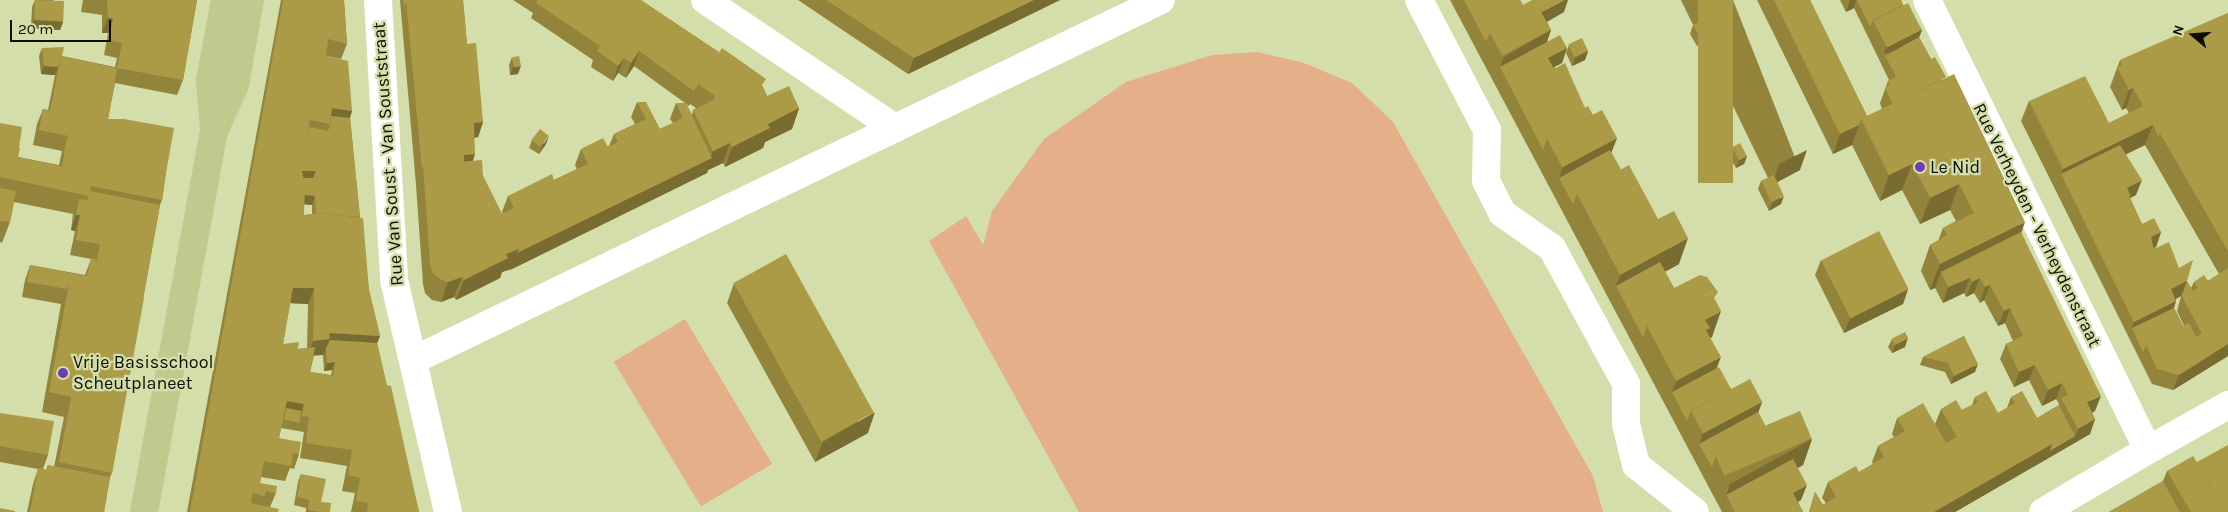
<!DOCTYPE html>
<style>
body{margin:0}
#map{position:relative;width:2228px;height:512px;overflow:hidden;background:#d3deaa;font-family:Karla,sans-serif}
div>[style]{position:absolute}
[style*='--x']{left:calc(var(--x)*1px);top:calc(var(--y)*1px);width:calc(var(--w)*1px);rotate:calc(var(--a)*1deg)}
.green>*{inset:0;background:#e4af89;transform-origin:0 0}
.minor>*{height:28px;margin:-14px;padding:0 14px;transform-origin:14px;border-radius:14px;background:#fff}
.primary>*{height:28px;margin:-14px;padding:0 14px;transform-origin:14px;border-radius:14px;background:#c0ca8e}
.wall>*{inset:0;background:#93843c}
.shaded-wall>*{inset:0;background:#786c31}
.building>*{inset:0;background:#ab9a46;transform-origin:0 0}
.dots>*{width:14px;height:14px;translate:-50% -50%;box-sizing:border-box;border:2px solid #d3deaa;border-radius:50%}
span{translate:-50% -50%;white-space:nowrap;text-align:center;line-height:1.15;-webkit-text-stroke:4.5px #d3deaa;paint-order:stroke}
.street-label{font-size:18px;color:#0c0f00}
.poi-label{font-size:18px;color:#0c0f00}
.left{translate:0 -50%;text-align:left}
.north{position:absolute;left:2168px;top:10px;width:50px;height:50px;-webkit-text-stroke:4px #d3deaa;paint-order:stroke;rotate:288deg;font-size:14px;font-weight:700;line-height:20px;text-align:center;color:#0c0f00}
.north::after{content:'';display:block;margin:auto;width:18px;height:22px;background:#0c0f00;clip-path:polygon(50% 0,100% 100%,50% 72%,0 100%)}
.scale{position:absolute;left:10px;top:20px;width:101px;height:22px;box-sizing:border-box;border:2px solid #0c0f00;border-top:0;padding-left:6px;font-size:15px;line-height:18px;white-space:nowrap;color:#0c0f00;-webkit-text-stroke:4px #d3deaa;paint-order:stroke}
</style>
<div id="map">
<div class="green">
<i style="clip-path:polygon(1257px 52px,1304px 63px,1352px 83px,1393px 122px,1593px 476px,1603px 512px,1079px 512px,929px 241px,966px 216px,983px 245px,992px 211px,1044px 139px,1126px 82px,1212px 55px)"></i>
<i style="left:685px;top:319px;width:169px;height:83px;rotate:59deg"></i>
</div>
<div class="minor">
<i style="--x:378;--y:0;--w:280;--a:86.7"></i>
<i style="--x:394;--y:280;--w:238;--a:76.9"></i>
<i style="--x:705;--y:0;--w:229;--a:34"></i>
<i style="--x:1419;--y:0;--w:147;--a:62.4"></i>
<i style="--x:1487;--y:130;--w:51;--a:91.1"></i>
<i style="--x:1486;--y:181;--w:36;--a:63"></i>
<i style="--x:1502;--y:213;--w:61;--a:35"></i>
<i style="--x:1552;--y:248;--w:155;--a:61.4"></i>
<i style="--x:1626;--y:384;--w:40;--a:90"></i>
<i style="--x:1626;--y:424;--w:42;--a:76.3"></i>
<i style="--x:1636;--y:465;--w:75;--a:38.5"></i>
<i style="--x:1927;--y:0;--w:501;--a:63.84"></i>
<i style="--x:414;--y:360;--w:829;--a:-25.73"></i>
<i style="--x:2043;--y:512;--w:122;--a:-30.6"></i>
<i style="--x:2148;--y:450;--w:92;--a:-29.4"></i>
</div>
<div class="primary">
<i style="--x:214;--y:129;--w:48;--a:-94.8"></i>
<i style="--x:210;--y:81;--w:82;--a:-79.5"></i>
<i style="--x:144;--y:512;--w:387;--a:-79.6"></i>
<i style="--x:214;--y:131;--w:51;--a:-65.5"></i>
<i style="--x:235;--y:85;--w:86;--a:-80"></i>
</div>
<div class="wall">
<i style="clip-path:polygon(35px 0,53px 0,63px 22px,60px 30px,31px 28px,32px 7px)"></i>
<i style="clip-path:polygon(83px 0,197px 0,183px 80px,177px 95px,115px 83px,108px 119px,166px 173px,162px 200px,160px 205px,112px 473px,110px 477px,104px 512px,27px 512px,33px 484px,38px 469px,0 462px,0 413px,48px 455px,43px 469px,46px 470px,48px 465px,54px 467px,64px 417px,42px 412px,61px 304px,22px 297px,25px 280px,30px 265px,85px 275px,91px 259px,70px 255px,75px 231px,71px 230px,73px 214px,14px 202px,10px 222px,2px 243px,0 242px,0 123px,19px 148px,18px 157px,59px 165px,62px 151px,33px 145px,37px 124px,43px 109px,48px 110px,55px 75px,41px 74px,39px 56px,42px 48px,62px 56px,115px 67px,117px 58px,104px 55px,108px 33px,102px 33px,102px 15px,81px 12px)"></i>
<i style="clip-path:polygon(evenodd,281px 0,344px 0,347px 44px,341px 59px,326px 56px,352px 111px,350px 118px,360px 217px,369px 290px,380px 336px,377px 343px,387px 386px,419px 512px,351px 512px,355px 493px,342px 491px,347px 466px,300px 458px,304px 432px,281px 428px,279px 438px,299px 454px,294px 469px,290px 468px,285px 481px,261px 477px,260px 483px,276px 493px,270px 507px,278px 512px,187px 512px,281px 0,304px 204px,312px 205px,312px 214px,304px 215px,304px 204px,281px 0,290px 303px,308px 304px,307px 348px,297px 349px,283px 344px,290px 303px,281px 0,314px 355px,323px 355px,324px 371px,332px 370px,331px 375px,310px 372px,314px 355px)"></i>
<i style="clip-path:polygon(evenodd,400px 0,463px 0,467px 44px,483px 122px,478px 137px,474px 138px,473px 161px,483px 176px,502px 214px,503px 213px,502px 212px,508px 196px,554px 180px,577px 169px,575px 165px,581px 149px,609px 146px,614px 134px,635px 124px,631px 117px,637px 102px,660px 129px,673px 123px,670px 119px,676px 103px,685px 103px,634px 66px,626px 78px,618px 73px,613px 81px,591px 67px,593px 60px,531px 18px,533px 13px,513px 0,641px 0,763px 87px,767px 96px,799px 108px,792px 129px,765px 142px,763px 148px,725px 167px,723px 163px,708px 170px,707px 173px,512px 269px,502px 272px,500px 278px,456px 300px,454px 297px,441px 302px,432px 300px,425px 293px,423px 284px,416px 185px,400px 0,686px 104px,689px 106px,690px 104px,696px 108px,693px 110px,692px 115px,686px 104px)"></i>
<i style="clip-path:polygon(798px 0,1060px 0,908px 74px)"></i>
<i style="clip-path:polygon(1450px 0,1520px 0,1523px 5px,1564px 12px,1547px 22px,1551px 30px,1547px 41px,1567px 48px,1562px 63px,1554px 67px,1585px 108px,1617px 138px,1611px 152px,1621px 170px,1679px 264px,1665px 272px,1674px 288px,1715px 300px,1712px 337px,1710px 338px,1717px 368px,1731px 389px,1762px 402px,1758px 412px,1767px 429px,1812px 439px,1803px 465px,1798px 468px,1801px 500px,1798px 502px,1803px 512px,1722px 512px)"></i>
<i style="clip-path:polygon(1681px 0,1733px 0,1800px 170px,1777px 182px,1781px 204px,1769px 211px,1758px 189px,1761px 181px,1768px 178px,1702px 42px,1697px 46px,1690px 34px,1693px 25px)"></i>
<i style="clip-path:polygon(1757px 0,1810px 0,1867px 116px,1882px 109px,1880px 103px,1888px 81px,1889px 80px,1854px 8px,1846px 12px,1840px 0,1901px 0,1903px 5px,1922px 30px,1919px 37px,2021px 232px,2095px 411px,2092px 413px,2095px 419px,2090px 434px,1955px 512px,1809px 512px,1815px 492px,1823px 505px,1826px 503px,1822px 498px,1828px 482px,1859px 472px,1873px 464px,1872px 462px,1878px 446px,1894px 437px,1892px 434px,1897px 418px,1935px 424px,1941px 409px,1962px 410px,1972px 405px,1975px 397px,1998px 413px,2007px 408px,2011px 397px,2037px 418px,2059px 405px,2059px 404px,2056px 399px,2042px 406px,2029px 380px,2014px 387px,2000px 359px,2006px 344px,2013px 341px,2005px 323px,1998px 326px,1984px 300px,1980px 303px,1974px 293px,1966px 297px,1964px 293px,1943px 303px,1935px 288px,1930px 290px,1921px 271px,1930px 245px,1938px 241px,1943px 228px,1956px 221px,1950px 210px,1920px 224px,1902px 190px,1880px 201px,1852px 145px,1833px 154px)"></i>
<i style="clip-path:polygon(evenodd,2228px 13px,2228px 356px,2173px 390px,2152px 384px,2021px 121px,2029px 101px,2109px 123px,2129px 113px,2126px 108px,2122px 110px,2110px 87px,2120px 60px,2228px 13px,2145px 145px,2219px 274px,2208px 281px,2194px 282px,2191px 288px,2179px 268px,2154px 248px,2156px 247px,2161px 232px,2142px 224px,2130px 198px,2136px 195px,2126px 154px,2145px 145px,2228px 13px,2181px 296px,2177px 311px,2184px 326px,2183px 326px,2174px 308px,2176px 301px,2176px 299px,2181px 296px)"></i>
<i style="clip-path:polygon(1569px 45px,1588px 51px,1585px 60px,1572px 66px,1566px 53px)"></i>
<i style="clip-path:polygon(512px 57px,518px 74px,510px 75px,509px 65px)"></i>
<i style="clip-path:polygon(532px 140px,546px 144px,539px 154px,529px 148px)"></i>
<i style="clip-path:polygon(1732px 148px,1747px 156px,1744px 164px,1736px 168px,1729px 156px)"></i>
<i style="clip-path:polygon(1821px 260px,1908px 289px,1903px 304px,1844px 333px,1815px 275px)"></i>
<i style="clip-path:polygon(734px 283px,868px 433px,815px 462px,727px 303px)"></i>
<i style="clip-path:polygon(1964px 336px,1975px 372px,1951px 384px,1945px 372px,1920px 365px,1923px 357px)"></i>
<i style="clip-path:polygon(1892px 339px,1905px 347px,1892px 353px,1888px 347px)"></i>
<i style="clip-path:polygon(2197px 462px,2228px 512px,2109px 512px,2163px 481px,2167px 471px)"></i>
<i style="clip-path:polygon(301px 474px,321px 502px,330px 512px,306px 512px,306px 508px,294px 505px,298px 482px)"></i>
</div>
<div class="shaded-wall">
<i style="clip-path:polygon(1034px 0,1060px 0,908px 74px,914px 58px)"></i>
<i style="clip-path:polygon(1564px 0,1568px 0,1564px 12px,1499px 48px,1494px 38px)"></i>
<i style="clip-path:polygon(1850px 0,1856px 0,1854px 8px,1846px 12px)"></i>
<i style="clip-path:polygon(108px 18px,113px 18px,108px 33px,102px 33px)"></i>
<i style="clip-path:polygon(34px 20px,63px 22px,60px 30px,31px 28px)"></i>
<i style="clip-path:polygon(1551px 30px,1542px 56px,1500px 67px,1504px 57px)"></i>
<i style="clip-path:polygon(1922px 30px,1916px 45px,1884px 54px,1886px 47px)"></i>
<i style="clip-path:polygon(1705px 34px,1702px 43px,1697px 46px,1700px 37px)"></i>
<i style="clip-path:polygon(1567px 48px,1562px 63px,1543px 73px,1548px 58px)"></i>
<i style="clip-path:polygon(639px 51px,634px 66px,626px 78px,631px 63px)"></i>
<i style="clip-path:polygon(1588px 51px,1585px 60px,1572px 66px,1575px 58px)"></i>
<i style="clip-path:polygon(624px 58px,618px 73px,613px 81px,618px 66px)"></i>
<i style="clip-path:polygon(44px 66px,58px 67px,55px 75px,41px 74px)"></i>
<i style="clip-path:polygon(521px 66px,518px 74px,510px 75px,513px 67px)"></i>
<i style="clip-path:polygon(2133px 88px,2126px 108px,2122px 110px,2129px 90px)"></i>
<i style="clip-path:polygon(332px 108px,352px 111px,347px 126px,330px 124px)"></i>
<i style="clip-path:polygon(799px 108px,792px 129px,765px 142px,763px 148px,725px 167px,732px 147px,768px 124px)"></i>
<i style="clip-path:polygon(483px 122px,478px 137px,468px 138px,474px 123px)"></i>
<i style="clip-path:polygon(1859px 125px,1852px 145px,1833px 154px,1840px 134px)"></i>
<i style="clip-path:polygon(2153px 125px,2145px 145px,2066px 184px,2061px 174px,2063px 169px)"></i>
<i style="clip-path:polygon(549px 136px,546px 144px,539px 154px,542px 146px)"></i>
<i style="clip-path:polygon(1617px 138px,1607px 164px,1559px 178px,1553px 193px,1563px 167px)"></i>
<i style="clip-path:polygon(730px 143px,723px 163px,708px 170px,707px 173px,512px 269px,502px 272px,500px 278px,456px 300px,464px 280px,506px 254px,710px 159px,713px 151px)"></i>
<i style="clip-path:polygon(1807px 150px,1800px 170px,1772px 185px,1779px 164px)"></i>
<i style="clip-path:polygon(475px 154px,470px 170px,464px 170px,464px 155px)"></i>
<i style="clip-path:polygon(1747px 156px,1744px 164px,1736px 168px,1739px 160px)"></i>
<i style="clip-path:polygon(1912px 164px,1902px 190px,1880px 201px,1889px 175px)"></i>
<i style="clip-path:polygon(302px 171px,316px 171px,310px 186px,300px 186px)"></i>
<i style="clip-path:polygon(2142px 180px,2136px 195px,2128px 199px,2127px 188px)"></i>
<i style="clip-path:polygon(1959px 184px,1950px 210px,1920px 224px,1930px 198px)"></i>
<i style="clip-path:polygon(303px 195px,315px 196px,312px 205px,300px 204px)"></i>
<i style="clip-path:polygon(1784px 196px,1781px 204px,1769px 211px,1772px 203px)"></i>
<i style="clip-path:polygon(76px 215px,80px 215px,75px 231px,71px 230px)"></i>
<i style="clip-path:polygon(2025px 222px,2016px 248px,1941px 272px,1935px 288px,1930px 290px,1940px 264px)"></i>
<i style="clip-path:polygon(2161px 232px,2156px 247px,2145px 253px,2151px 237px)"></i>
<i style="clip-path:polygon(1688px 238px,1679px 264px,1621px 295px,1616px 286px,1620px 275px)"></i>
<i style="clip-path:polygon(462px 277px,454px 297px,441px 302px,448px 282px)"></i>
<i style="clip-path:polygon(1970px 278px,1964px 293px,1943px 303px,1948px 287px)"></i>
<i style="clip-path:polygon(1980px 278px,1974px 293px,1966px 297px,1972px 282px)"></i>
<i style="clip-path:polygon(2187px 281px,2181px 296px,2166px 304px,2171px 289px)"></i>
<i style="clip-path:polygon(1990px 285px,1984px 300px,1980px 303px,1985px 287px)"></i>
<i style="clip-path:polygon(293px 288px,314px 288px,308px 304px,287px 303px)"></i>
<i style="clip-path:polygon(1908px 289px,1903px 304px,1844px 333px,1850px 318px)"></i>
<i style="clip-path:polygon(2176px 301px,2171px 316px,2132px 328px,2134px 322px)"></i>
<i style="clip-path:polygon(2010px 308px,2005px 323px,1998px 326px,2004px 311px)"></i>
<i style="clip-path:polygon(1721px 311px,1712px 337px,1705px 340px,1705px 320px)"></i>
<i style="clip-path:polygon(329px 333px,380px 336px,374px 351px,326px 348px,324px 355px,307px 356px,313px 341px)"></i>
<i style="clip-path:polygon(1908px 338px,1905px 347px,1892px 353px,1895px 345px)"></i>
<i style="clip-path:polygon(2228px 344px,2228px 356px,2173px 390px,2179px 375px)"></i>
<i style="clip-path:polygon(1721px 357px,1711px 383px,1672px 392px,1676px 381px)"></i>
<i style="clip-path:polygon(335px 362px,332px 370px,324px 371px,327px 363px)"></i>
<i style="clip-path:polygon(1978px 364px,1975px 372px,1951px 384px,1954px 376px)"></i>
<i style="clip-path:polygon(2035px 365px,2029px 380px,2014px 387px,2019px 372px)"></i>
<i style="clip-path:polygon(2062px 383px,2056px 399px,2042px 406px,2048px 390px)"></i>
<i style="clip-path:polygon(2101px 396px,2095px 411px,2082px 418px,2087px 402px)"></i>
<i style="clip-path:polygon(287px 401px,304px 404px,299px 419px,282px 417px)"></i>
<i style="clip-path:polygon(1762px 402px,1753px 428px,1699px 444px,1694px 459px,1703px 433px)"></i>
<i style="clip-path:polygon(875px 412px,868px 433px,815px 462px,823px 442px)"></i>
<i style="clip-path:polygon(2095px 419px,2090px 434px,2047px 459px,2050px 451px,2075px 436px,2078px 429px)"></i>
<i style="clip-path:polygon(1812px 439px,1803px 465px,1731px 504px,1726px 495px,1721px 510px,1730px 484px)"></i>
<i style="clip-path:polygon(2052px 444px,2047px 459px,1955px 512px,1934px 512px)"></i>
<i style="clip-path:polygon(1807px 485px,1801px 500px,1787px 508px,1793px 493px)"></i>
</div>
<div class="building">
<i style="left:35px;top:0;width:29px;height:20px;rotate:2deg"></i>
<i style="clip-path:polygon(106px 0,197px 0,183px 80px,117px 68px,122px 43px,109px 40px,113px 18px,108px 18px,107px 0)"></i>
<i style="clip-path:polygon(283px 0,344px 0,347px 44px,328px 39px,326px 56px,348px 61px,352px 111px,332px 108px,330px 124px,310px 120px,307px 136px,319px 138px,316px 153px,319px 153px,316px 171px,302px 171px,305px 188px,304px 215px,319px 213px,363px 218px,369px 290px,380px 336px,329px 333px,330px 339px,313px 341px,314px 288px,293px 288px,283px 344px,299px 342px,294px 369px,391px 386px,419px 512px,367px 512px,368px 503px,356px 501px,360px 478px,348px 475px,352px 450px,306px 443px,309px 417px,302px 416px,304px 404px,287px 401px,279px 438px,301px 442px,299px 454px,293px 453px,291px 466px,264px 461px,260px 483px,277px 486px,276px 493px,266px 491px,264px 497px,253px 492px,251px 503px,279px 509px,278px 512px,190px 512px)"></i>
<i style="clip-path:polygon(403px 0,407px 0,404px 7px)"></i>
<i style="clip-path:polygon(406px 0,463px 0,467px 44px,476px 43px,483px 122px,474px 123px,475px 154px,464px 155px,464px 162px,423px 165px,422px 170px)"></i>
<i style="clip-path:polygon(538px 0,641px 0,719px 52px,698px 84px,694px 91px,639px 51px,631px 63px,624px 58px,618px 66px,597px 51px,600px 46px,536px 3px)"></i>
<i style="clip-path:polygon(826px 0,1034px 0,914px 58px)"></i>
<i style="clip-path:polygon(1464px 0,1520px 0,1523px 5px,1532px 0,1564px 0,1542px 12px,1538px 6px,1490px 32px,1486px 42px)"></i>
<i style="left:1698px;top:0;width:35px;height:183px"></i>
<i style="clip-path:polygon(1774px 0,1810px 0,1867px 116px,1861px 119px,1859px 125px,1840px 134px)"></i>
<i style="clip-path:polygon(1857px 0,1901px 0,1903px 5px,1873px 20px,1870px 27px)"></i>
<i style="left:1908px;top:3px;width:30px;height:39px;rotate:63deg"></i>
<i style="left:1538px;top:6px;width:27px;height:55px;rotate:62deg"></i>
<i style="clip-path:polygon(2228px 13px,2228px 99px,2160px 133px,2158px 136px,2153px 125px,2063px 169px,2029px 101px,2085px 76px,2109px 123px,2143px 106px,2133px 88px,2129px 90px,2117px 67px,2122px 65px,2120px 60px)"></i>
<i style="clip-path:polygon(1699px 22px,1705px 34px,1700px 37px,1693px 25px)"></i>
<i style="clip-path:polygon(1560px 35px,1567px 48px,1548px 58px,1554px 69px,1565px 63px,1585px 108px,1588px 106px,1593px 115px,1547px 139px,1543px 150px,1500px 67px)"></i>
<i style="left:1919px;top:37px;width:25px;height:39px;rotate:61deg"></i>
<i style="left:1582px;top:38px;width:14px;height:15px;rotate:65deg"></i>
<i style="clip-path:polygon(64px 47px,62px 56px,61px 56px,58px 67px,44px 66px,42px 48px)"></i>
<i style="clip-path:polygon(722px 48px,766px 79px,762px 85px,767px 96px,789px 86px,799px 108px,768px 124px,770px 128px,732px 147px,730px 143px,713px 151px,693px 110px,713px 100px,715px 96px,698px 84px)"></i>
<i style="clip-path:polygon(61px 56px,117px 68px,108px 119px,124px 119px,174px 128px,166px 173px,65px 150px,63px 155px,68px 136px,39px 130px,43px 109px,50px 111px)"></i>
<i style="left:519px;top:56px;width:10px;height:7px;rotate:79deg"></i>
<i style="clip-path:polygon(1935px 57px,1946px 77px,1893px 104px,1885px 88px,1890px 84px,1888px 81px)"></i>
<i style="clip-path:polygon(1954px 74px,2025px 222px,1940px 264px,1930px 245px,1947px 235px,1943px 228px,1974px 213px,1959px 184px,1930px 198px,1912px 164px,1889px 175px,1861px 119px)"></i>
<i style="clip-path:polygon(2228px 99px,2228px 251px,2160px 133px)"></i>
<i style="clip-path:polygon(637px 102px,646px 102px,660px 129px,683px 118px,676px 103px,686px 103px,712px 158px,517px 253px,519px 249px,502px 214px,514px 208px,508px 196px,552px 174px,554px 180px,588px 164px,581px 149px,603px 138px,608px 147px,618px 142px,614px 134px,646px 119px)"></i>
<i style="left:1602px;top:110px;width:32px;height:62px;rotate:62deg"></i>
<i style="clip-path:polygon(331px 116px,350px 118px,360px 217px,319px 213px,316px 213px,315px 196px,305px 195px,305px 188px,303px 178px,313px 178px,316px 171px,319px 153px,316px 153px,319px 138px,307px 136px,309px 127px,328px 131px,330px 124px)"></i>
<i style="clip-path:polygon(0 123px,22px 127px,19px 148px,0 145px)"></i>
<i style="left:540px;top:129px;width:11px;height:14px;rotate:38deg"></i>
<i style="left:1740px;top:143px;width:15px;height:9px;rotate:62deg"></i>
<i style="clip-path:polygon(0 145px,20px 148px,18px 157px,62px 166px,65px 150px,166px 173px,162px 200px,91px 186px,89px 196px,0 177px)"></i>
<i style="clip-path:polygon(2120px 145px,2142px 180px,2127px 188px,2131px 196px,2129px 196px,2142px 224px,2154px 218px,2161px 232px,2151px 237px,2154px 249px,2169px 242px,2179px 268px,2193px 260px,2187px 281px,2171px 289px,2176px 301px,2134px 322px,2061px 174px)"></i>
<i style="clip-path:polygon(1610px 150px,1621px 170px,1577px 194px,1573px 204px,1559px 178px)"></i>
<i style="clip-path:polygon(482px 160px,483px 176px,519px 249px,506px 254px,508px 258px,464px 280px,462px 277px,448px 282px,440px 279px,433px 273px,430px 264px,423px 165px)"></i>
<i style="clip-path:polygon(1629px 165px,1658px 219px,1674px 211px,1688px 238px,1620px 275px,1577px 194px)"></i>
<i style="left:1774px;top:175px;width:23px;height:14px;rotate:65deg"></i>
<i style="clip-path:polygon(0 188px,16px 191px,10px 222px,0 221px)"></i>
<i style="clip-path:polygon(90px 191px,160px 205px,143px 298px,69px 284px,67px 289px,27px 282px,30px 265px,87px 276px,91px 258px,97px 260px,100px 244px,76px 240px,80px 215px,76px 215px,79px 199px,87px 200px)"></i>
<i style="left:1879px;top:231px;width:65px;height:65px;rotate:63deg"></i>
<i style="clip-path:polygon(2021px 232px,2101px 396px,2087px 402px,2095px 419px,2078px 429px,2061px 398px,2068px 395px,2062px 383px,2048px 390px,2035px 365px,2019px 372px,2006px 344px,2023px 336px,2010px 308px,2004px 311px,1990px 285px,1985px 287px,1980px 278px,1972px 282px,1970px 278px,1948px 287px,1941px 272px)"></i>
<i style="left:786px;top:254px;width:181px;height:60px;rotate:61deg"></i>
<i style="clip-path:polygon(1660px 262px,1674px 288px,1700px 275px,1707px 277px,1718px 292px,1714px 298px,1711px 292px,1647px 326px,1643px 337px,1616px 286px)"></i>
<i style="clip-path:polygon(2228px 268px,2228px 344px,2179px 375px,2157px 369px,2146px 345px,2189px 323px,2196px 337px,2202px 334px,2182px 296px,2187px 281px,2193px 291px,2198px 288px,2194px 282px,2204px 275px,2208px 281px)"></i>
<i style="clip-path:polygon(69px 284px,144px 298px,112px 473px,59px 462px,71px 397px,49px 392px)"></i>
<i style="clip-path:polygon(1711px 292px,1721px 311px,1705px 320px,1710px 328px,1706px 330px,1721px 357px,1676px 381px,1647px 326px)"></i>
<i style="clip-path:polygon(2174px 308px,2183px 326px,2146px 345px,2143px 352px,2132px 328px)"></i>
<i style="left:1905px;top:332px;width:7px;height:15px;rotate:63deg"></i>
<i style="clip-path:polygon(1964px 336px,1978px 364px,1954px 376px,1948px 363px,1923px 357px)"></i>
<i style="clip-path:polygon(330px 340px,377px 343px,387px 386px,333px 376px,335px 362px,327px 363px,326px 348px)"></i>
<i style="clip-path:polygon(315px 347px,310px 372px,294px 369px,297px 349px)"></i>
<i style="clip-path:polygon(1719px 367px,1731px 389px,1691px 410px,1687px 421px,1672px 392px)"></i>
<i style="left:1750px;top:379px;width:26px;height:67px;rotate:62deg"></i>
<i style="clip-path:polygon(1986px 391px,1998px 413px,2015px 403px,2011px 397px,2022px 391px,2052px 444px,1934px 512px,1810px 512px,1815px 492px,1823px 505px,1836px 497px,1828px 482px,1856px 466px,1859px 472px,1884px 457px,1878px 446px,1905px 431px,1897px 418px,1923px 403px,1946px 443px,1957px 437px,1941px 409px,1956px 400px,1962px 410px,1978px 402px,1975px 397px)"></i>
<i style="clip-path:polygon(2059px 405px,2075px 436px,2050px 451px,2052px 444px,2037px 418px)"></i>
<i style="left:286px;top:408px;width:16px;height:12px;rotate:11deg"></i>
<i style="left:1800px;top:411px;width:30px;height:95px;rotate:67deg"></i>
<i style="clip-path:polygon(1758px 412px,1767px 429px,1716px 456px,1712px 467px,1699px 444px)"></i>
<i style="clip-path:polygon(0 413px,54px 421px,48px 455px,0 446px)"></i>
<i style="clip-path:polygon(2228px 445px,2228px 512px,2226px 512px,2197px 462px)"></i>
<i style="clip-path:polygon(2193px 456px,2226px 512px,2191px 512px,2167px 471px)"></i>
<i style="clip-path:polygon(1793px 459px,1807px 485px,1793px 493px,1803px 512px,1735px 512px,1726px 495px)"></i>
<i style="clip-path:polygon(48px 465px,110px 477px,104px 512px,30px 512px,38px 468px,47px 470px)"></i>
<i style="clip-path:polygon(301px 474px,326px 479px,321px 502px,331px 503px,330px 512px,320px 512px,308px 510px,309px 500px,297px 497px)"></i>
<i style="clip-path:polygon(2163px 481px,2180px 512px,2109px 512px)"></i>
<i style="clip-path:polygon(0 508px,15px 511px,15px 512px,0 512px)"></i>
</div>
<div class="dots">
<i style="left:1920px;top:167px;background:#6d3db4"></i>
<i style="left:63px;top:373px;background:#6d3db4"></i>
</div>
<div class="street-label">
<span style="left:388px;top:154px;rotate:-94deg">Rue Van Soust - Van Souststraat</span>
<span style="left:2037px;top:225px;rotate:64deg">Rue Verheyden - Verheydenstraat</span>
</div>
<div class="poi-label">
<span class="left" style="left:1930px;top:167px">Le Nid</span>
<span class="left" style="left:73px;top:373px">Vrije Basisschool<br>Scheutplaneet</span>
</div>
<div class="north">N</div>
<div class="scale">20 m</div>
</div>
